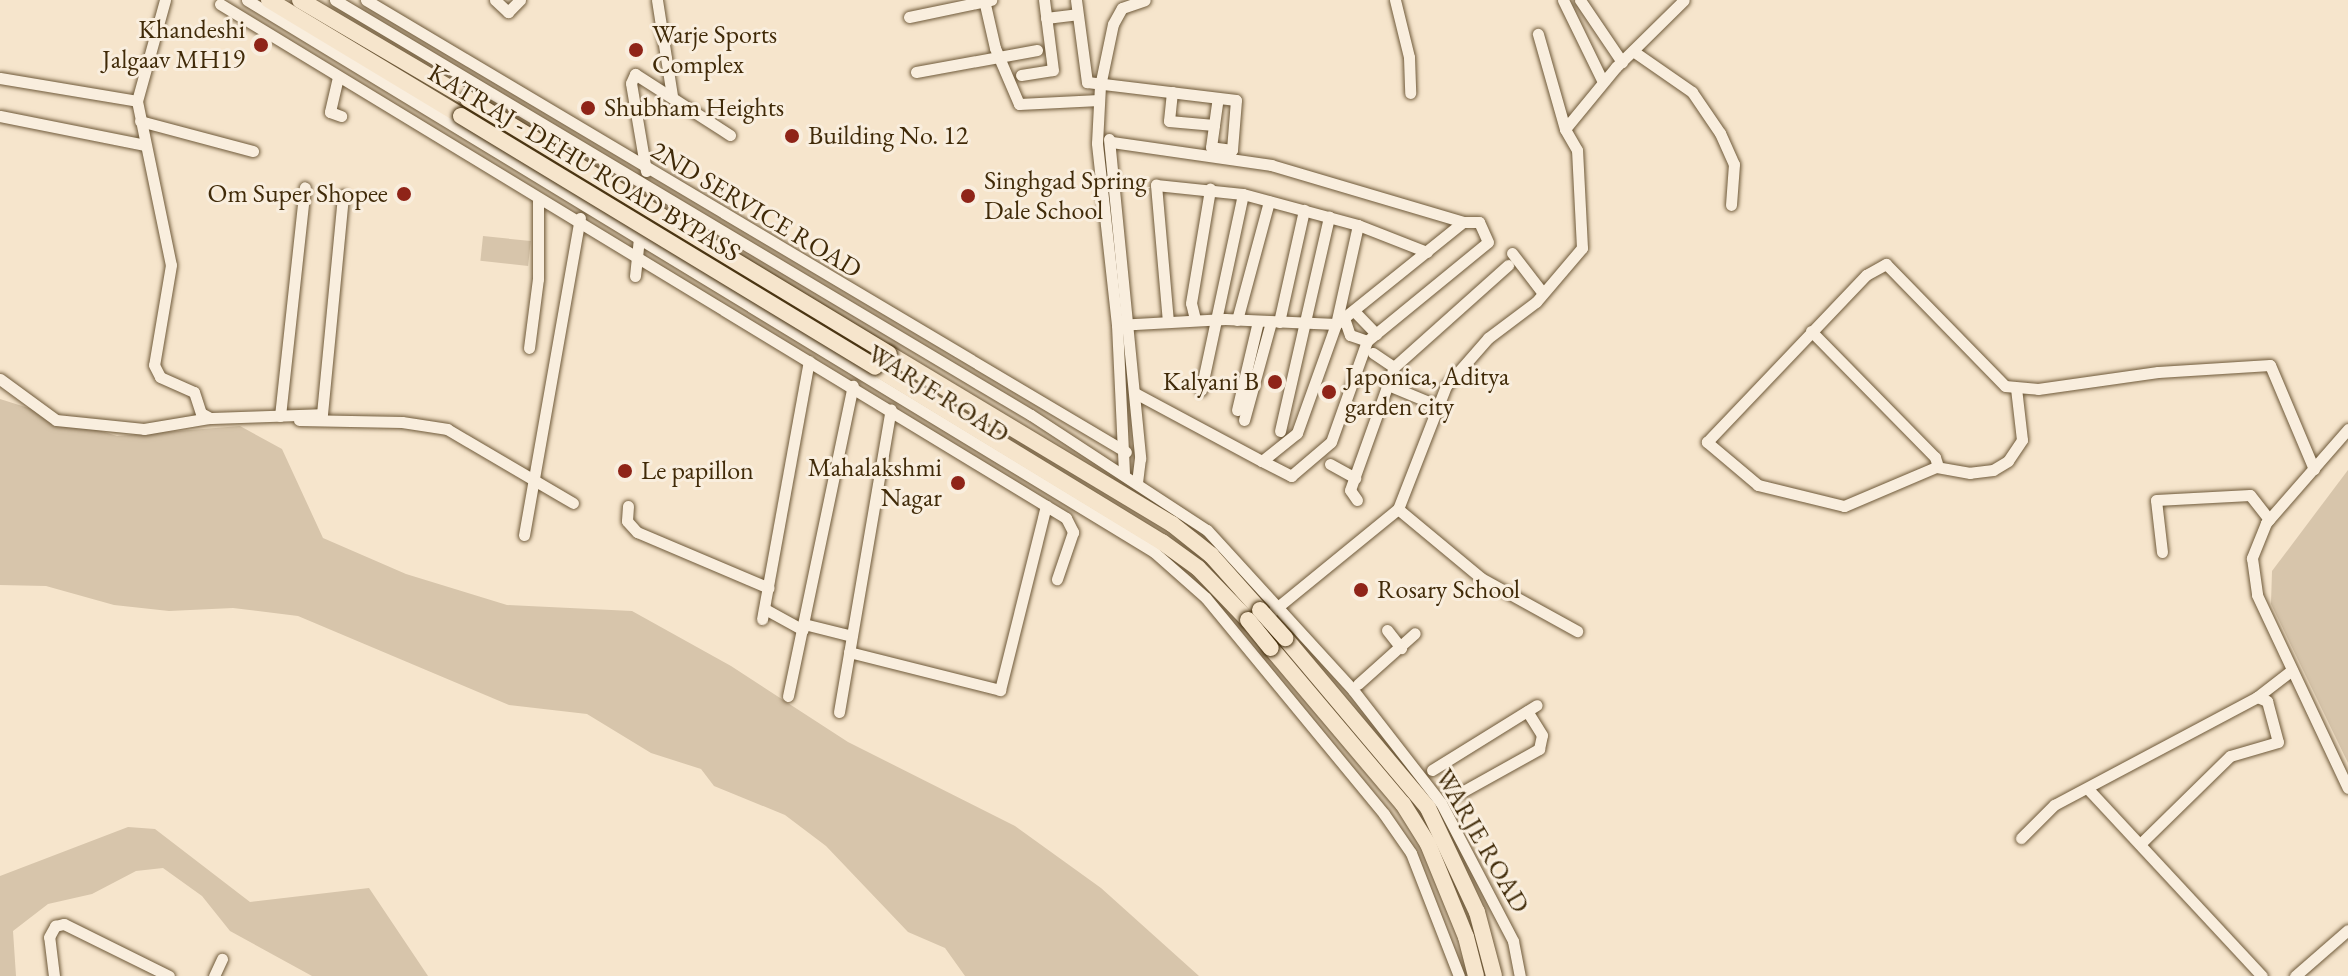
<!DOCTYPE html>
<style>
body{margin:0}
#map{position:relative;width:2348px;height:976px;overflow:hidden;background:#f6e5cc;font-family:"EB Garamond",serif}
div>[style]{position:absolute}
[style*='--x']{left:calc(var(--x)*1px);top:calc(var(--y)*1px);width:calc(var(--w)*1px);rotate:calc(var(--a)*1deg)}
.green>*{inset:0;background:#d7c5ab;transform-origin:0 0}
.roads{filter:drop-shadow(0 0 2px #6e5939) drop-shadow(0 0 2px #6e5939)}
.minor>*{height:11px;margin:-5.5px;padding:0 5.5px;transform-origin:5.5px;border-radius:5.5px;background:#f9eede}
.highway>*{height:16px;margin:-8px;padding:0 8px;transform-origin:8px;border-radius:8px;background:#f6e5cc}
.bridges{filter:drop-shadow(0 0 2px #402a08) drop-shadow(0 0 2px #402a08)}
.highway-bridge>*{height:16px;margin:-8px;padding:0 8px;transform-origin:8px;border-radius:8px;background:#f6e5cc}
.dots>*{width:22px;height:22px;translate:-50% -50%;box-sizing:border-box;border:4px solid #f9eede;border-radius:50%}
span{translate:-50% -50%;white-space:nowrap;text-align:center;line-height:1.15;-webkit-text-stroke:6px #f9eede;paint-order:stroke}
.poi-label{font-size:26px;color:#402a08}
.right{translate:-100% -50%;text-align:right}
.left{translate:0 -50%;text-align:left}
.street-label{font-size:26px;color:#402a08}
</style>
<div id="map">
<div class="green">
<i style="left:483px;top:236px;width:48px;height:25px;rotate:6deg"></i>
<i style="clip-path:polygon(0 399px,117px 436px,240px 426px,282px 449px,323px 538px,406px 574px,507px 605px,632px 611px,731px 666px,848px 742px,1015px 826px,1101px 888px,1199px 976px,965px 976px,945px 948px,908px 932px,826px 846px,785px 815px,714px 786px,701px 769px,651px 753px,587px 714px,509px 705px,298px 616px,233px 608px,169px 611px,114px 605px,46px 586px,0 585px)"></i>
<i style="clip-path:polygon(2348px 470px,2348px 763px,2271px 604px,2272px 571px)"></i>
<i style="clip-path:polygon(128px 827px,155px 829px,250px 902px,369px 888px,428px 976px,312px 976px,230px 931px,202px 896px,163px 868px,136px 871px,92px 894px,48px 904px,13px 931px,16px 976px,0 976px,0 876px)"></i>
</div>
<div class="roads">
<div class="minor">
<i style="--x:165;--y:0;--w:105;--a:105.5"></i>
<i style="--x:137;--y:101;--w:167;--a:78.3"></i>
<i style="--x:171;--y:265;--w:101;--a:99.6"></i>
<i style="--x:154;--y:365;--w:13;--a:63"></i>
<i style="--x:160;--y:377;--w:37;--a:24"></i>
<i style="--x:194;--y:392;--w:22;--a:72"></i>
<i style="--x:201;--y:413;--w:10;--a:29"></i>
<i style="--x:210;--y:418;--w:112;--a:-2"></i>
<i style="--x:322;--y:414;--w:220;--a:-84.5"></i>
<i style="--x:247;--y:0;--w:1062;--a:31.32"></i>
<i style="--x:1154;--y:552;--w:69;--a:41.5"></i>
<i style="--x:1206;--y:598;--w:280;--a:50.5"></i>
<i style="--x:1384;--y:814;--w:47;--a:55.3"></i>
<i style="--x:1411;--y:853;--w:132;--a:68.7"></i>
<i style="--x:335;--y:0;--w:810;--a:30.81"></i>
<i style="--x:1031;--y:415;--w:210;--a:33.2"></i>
<i style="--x:1207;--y:530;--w:217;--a:47.6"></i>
<i style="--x:1353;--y:690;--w:143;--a:52.1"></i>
<i style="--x:1441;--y:803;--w:156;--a:62.4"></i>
<i style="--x:1513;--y:941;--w:36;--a:79"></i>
<i style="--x:366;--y:0;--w:884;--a:30.74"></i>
<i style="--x:495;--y:0;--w:18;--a:43"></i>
<i style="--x:508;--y:12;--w:17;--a:-45"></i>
<i style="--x:657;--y:0;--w:97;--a:81.1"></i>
<i style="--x:984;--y:0;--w:49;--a:77.1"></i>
<i style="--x:995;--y:48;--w:61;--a:66.8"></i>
<i style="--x:1019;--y:104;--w:80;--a:-2.9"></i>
<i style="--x:1076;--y:0;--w:83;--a:82.4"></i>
<i style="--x:1087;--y:82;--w:150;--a:6.9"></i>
<i style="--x:1236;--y:100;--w:50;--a:94.6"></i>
<i style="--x:1232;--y:150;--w:21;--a:-172"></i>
<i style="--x:1211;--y:147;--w:22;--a:-82"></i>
<i style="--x:1395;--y:0;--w:59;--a:76.2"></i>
<i style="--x:1409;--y:57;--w:36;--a:88"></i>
<i style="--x:1563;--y:0;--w:91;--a:64"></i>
<i style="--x:1580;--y:0;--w:75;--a:55.9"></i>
<i style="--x:220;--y:4;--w:990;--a:31.28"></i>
<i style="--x:1066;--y:518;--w:16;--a:63"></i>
<i style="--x:1073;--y:532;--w:50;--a:108.8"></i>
<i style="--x:909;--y:17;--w:84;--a:-11.7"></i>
<i style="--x:1046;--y:18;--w:31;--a:-7"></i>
<i style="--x:1633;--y:51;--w:72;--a:34.8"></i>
<i style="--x:1692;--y:92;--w:50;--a:55.7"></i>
<i style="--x:1720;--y:133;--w:34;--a:66"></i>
<i style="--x:1734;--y:164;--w:41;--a:94.2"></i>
<i style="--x:916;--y:72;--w:123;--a:-10.3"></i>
<i style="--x:1021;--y:75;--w:32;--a:-9"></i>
<i style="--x:1053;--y:70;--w:71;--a:-97.3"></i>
<i style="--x:338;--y:77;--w:36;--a:103"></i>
<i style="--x:330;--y:112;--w:12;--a:20"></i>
<i style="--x:0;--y:78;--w:139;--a:9.5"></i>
<i style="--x:1172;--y:92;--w:29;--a:96"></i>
<i style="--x:1169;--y:121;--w:45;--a:5.1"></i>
<i style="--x:1214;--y:125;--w:27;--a:-82"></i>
<i style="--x:0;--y:116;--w:148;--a:11.3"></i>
<i style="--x:140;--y:121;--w:117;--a:14.9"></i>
<i style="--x:1565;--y:129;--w:80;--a:-50.6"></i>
<i style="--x:1616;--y:67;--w:95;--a:-44.6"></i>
<i style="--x:1109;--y:139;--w:321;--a:84.4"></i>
<i style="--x:1140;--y:458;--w:25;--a:97"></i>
<i style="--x:1112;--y:142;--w:161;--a:8.2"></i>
<i style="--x:1271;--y:165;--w:200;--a:16.5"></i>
<i style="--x:1463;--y:222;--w:163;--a:141.2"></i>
<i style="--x:1336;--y:324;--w:111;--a:-177.4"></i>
<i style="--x:1225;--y:319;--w:108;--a:176.8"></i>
<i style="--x:646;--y:171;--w:89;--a:-99.7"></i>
<i style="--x:631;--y:83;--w:10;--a:-66"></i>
<i style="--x:635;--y:74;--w:113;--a:32.7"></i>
<i style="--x:1358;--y:225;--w:101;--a:102.5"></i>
<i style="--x:1336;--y:324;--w:116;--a:109.7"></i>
<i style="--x:1297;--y:433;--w:45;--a:141.3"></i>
<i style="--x:1262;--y:461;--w:33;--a:27"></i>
<i style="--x:1291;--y:476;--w:52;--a:-40.4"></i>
<i style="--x:1331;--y:442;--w:107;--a:-70.4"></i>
<i style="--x:1367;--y:341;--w:156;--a:-39.3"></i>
<i style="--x:1488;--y:242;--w:22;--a:-114"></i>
<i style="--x:1479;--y:222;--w:16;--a:180"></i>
<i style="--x:1512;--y:253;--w:49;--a:52.4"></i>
<i style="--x:635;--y:276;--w:36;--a:-84"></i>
<i style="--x:1354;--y:311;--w:32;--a:46"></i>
<i style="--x:1344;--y:318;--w:18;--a:71"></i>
<i style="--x:1350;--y:335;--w:18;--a:19"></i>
<i style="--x:1195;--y:319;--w:16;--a:-104"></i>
<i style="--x:1191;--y:303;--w:116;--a:-80.5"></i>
<i style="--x:1237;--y:320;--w:123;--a:-74.9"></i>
<i style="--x:1168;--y:322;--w:138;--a:-95"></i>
<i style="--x:1156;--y:185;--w:87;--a:5.9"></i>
<i style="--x:1243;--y:194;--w:119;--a:15.1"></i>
<i style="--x:1358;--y:225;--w:74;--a:21.4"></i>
<i style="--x:1279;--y:322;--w:115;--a:-77.4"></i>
<i style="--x:1811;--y:331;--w:177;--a:45.5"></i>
<i style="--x:1935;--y:457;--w:10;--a:73"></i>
<i style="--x:529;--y:348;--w:70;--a:-82.6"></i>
<i style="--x:538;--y:279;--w:80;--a:-90"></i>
<i style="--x:1373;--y:353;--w:25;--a:34"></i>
<i style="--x:0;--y:379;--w:69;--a:36.2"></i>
<i style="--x:56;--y:420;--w:88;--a:5.8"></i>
<i style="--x:144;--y:429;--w:67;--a:-9.5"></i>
<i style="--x:1388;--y:385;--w:52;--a:22.6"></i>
<i style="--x:2016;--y:388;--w:52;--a:83.4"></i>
<i style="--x:2022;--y:440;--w:25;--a:124"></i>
<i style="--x:2008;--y:461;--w:17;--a:149"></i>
<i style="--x:1993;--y:470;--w:23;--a:173"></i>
<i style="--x:1970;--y:473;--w:35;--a:-170"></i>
<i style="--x:1936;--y:467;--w:100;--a:157"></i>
<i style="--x:1844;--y:506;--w:89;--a:-166.3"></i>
<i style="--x:1758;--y:485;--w:67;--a:-139.9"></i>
<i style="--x:1707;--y:442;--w:231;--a:-46.4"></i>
<i style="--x:1866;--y:275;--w:23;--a:-29"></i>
<i style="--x:1886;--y:264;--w:170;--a:45.7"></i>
<i style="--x:2005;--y:386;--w:33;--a:5"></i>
<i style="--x:2038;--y:389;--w:121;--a:-8.1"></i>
<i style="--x:2158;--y:372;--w:112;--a:-3.6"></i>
<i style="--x:2270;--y:365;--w:113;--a:67.1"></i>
<i style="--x:1201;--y:390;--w:200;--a:-77.9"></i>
<i style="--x:1135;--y:393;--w:144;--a:28.2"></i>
<i style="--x:1237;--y:410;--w:91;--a:-76.7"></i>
<i style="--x:280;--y:416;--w:230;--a:-83.8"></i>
<i style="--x:299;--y:420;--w:103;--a:1.1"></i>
<i style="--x:402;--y:422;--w:46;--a:8.8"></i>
<i style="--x:447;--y:429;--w:146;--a:30.4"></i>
<i style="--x:1244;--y:420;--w:102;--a:-74.6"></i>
<i style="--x:2348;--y:429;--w:125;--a:131.1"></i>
<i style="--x:2266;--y:523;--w:38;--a:112"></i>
<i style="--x:2252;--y:558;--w:37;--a:82"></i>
<i style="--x:2257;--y:595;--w:213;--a:64.8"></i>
<i style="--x:1280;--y:431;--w:220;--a:-77.1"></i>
<i style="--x:1330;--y:464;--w:29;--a:29"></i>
<i style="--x:1124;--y:473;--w:148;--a:-92.7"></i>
<i style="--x:1117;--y:325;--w:183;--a:-96.3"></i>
<i style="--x:1097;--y:143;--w:57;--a:-87"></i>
<i style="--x:1100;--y:86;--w:63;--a:-78.2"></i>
<i style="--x:1113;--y:24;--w:18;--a:-61"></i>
<i style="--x:1122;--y:8;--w:24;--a:-19"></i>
<i style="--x:1357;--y:500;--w:12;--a:-125"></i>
<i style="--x:1350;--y:490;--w:131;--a:-70.3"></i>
<i style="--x:1394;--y:367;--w:153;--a:-41.8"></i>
<i style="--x:628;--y:506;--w:15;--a:94"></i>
<i style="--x:627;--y:521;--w:15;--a:48"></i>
<i style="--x:637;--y:532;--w:143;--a:23"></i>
<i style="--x:1398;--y:509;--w:108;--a:39.7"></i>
<i style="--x:1481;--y:578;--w:110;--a:28.9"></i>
<i style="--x:524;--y:535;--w:322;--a:-80"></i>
<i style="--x:2162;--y:552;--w:52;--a:-96.6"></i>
<i style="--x:2156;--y:500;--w:94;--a:-3"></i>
<i style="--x:2250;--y:495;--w:31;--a:52"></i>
<i style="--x:765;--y:609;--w:43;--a:28.9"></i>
<i style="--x:1274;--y:610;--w:160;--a:-39.2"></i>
<i style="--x:1398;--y:509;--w:132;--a:-68.7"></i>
<i style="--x:1446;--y:386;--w:64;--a:-48.8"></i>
<i style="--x:1488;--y:338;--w:60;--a:-36.9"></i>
<i style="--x:1536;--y:302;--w:71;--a:-49.6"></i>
<i style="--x:1582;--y:248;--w:98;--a:-92.9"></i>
<i style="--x:1577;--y:150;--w:24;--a:-120"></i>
<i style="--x:1565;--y:129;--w:99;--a:-105.9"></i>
<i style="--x:762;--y:619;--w:262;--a:-79.7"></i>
<i style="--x:804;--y:624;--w:49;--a:14"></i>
<i style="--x:1387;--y:630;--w:23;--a:52"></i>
<i style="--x:849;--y:652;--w:156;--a:14.1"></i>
<i style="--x:1000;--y:690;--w:190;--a:-76"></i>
<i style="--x:1358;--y:684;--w:76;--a:-41.8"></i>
<i style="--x:788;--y:696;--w:317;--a:-78.2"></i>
<i style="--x:2257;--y:697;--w:44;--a:-37.6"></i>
<i style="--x:839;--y:712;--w:307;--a:-80.3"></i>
<i style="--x:1432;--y:770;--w:123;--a:-31.8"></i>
<i style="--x:2089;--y:790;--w:254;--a:47.1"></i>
<i style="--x:1451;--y:798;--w:101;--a:-29.1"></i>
<i style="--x:1539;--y:749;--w:14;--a:-78"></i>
<i style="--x:1542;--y:735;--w:28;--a:-122"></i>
<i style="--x:2021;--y:838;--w:47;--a:-45"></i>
<i style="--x:2054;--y:805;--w:230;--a:-28"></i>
<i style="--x:2257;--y:697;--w:11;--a:22"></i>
<i style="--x:2267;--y:701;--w:42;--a:75"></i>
<i style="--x:2278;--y:742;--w:50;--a:163.7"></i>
<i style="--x:2230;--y:756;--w:126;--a:135.6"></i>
<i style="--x:54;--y:976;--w:39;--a:-97"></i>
<i style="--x:49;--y:937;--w:13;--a:-61"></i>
<i style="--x:55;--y:926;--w:9;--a:-13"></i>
<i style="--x:64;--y:924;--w:117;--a:26.3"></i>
<i style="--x:214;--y:976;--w:19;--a:-65"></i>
<i style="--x:2295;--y:976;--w:70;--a:-41"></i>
</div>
<div class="highway">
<i style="--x:269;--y:0;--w:224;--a:31.1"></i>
<i style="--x:300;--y:0;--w:195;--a:30.5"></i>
<i style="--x:889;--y:354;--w:330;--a:31"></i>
<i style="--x:1172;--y:524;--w:50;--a:38.5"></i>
<i style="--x:1211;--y:555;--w:74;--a:48.3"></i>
<i style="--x:875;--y:367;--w:336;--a:31.4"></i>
<i style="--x:1162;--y:542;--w:44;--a:35.8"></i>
<i style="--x:1198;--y:568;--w:72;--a:46.1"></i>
<i style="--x:1285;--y:638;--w:222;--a:49.9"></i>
<i style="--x:1428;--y:808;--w:115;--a:64.8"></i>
<i style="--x:1477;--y:912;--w:66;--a:75.1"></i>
<i style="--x:1271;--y:648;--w:204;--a:49.8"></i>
<i style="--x:1403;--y:804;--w:47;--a:58"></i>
<i style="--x:1428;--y:844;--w:100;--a:67.8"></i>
<i style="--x:1466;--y:937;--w:40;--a:75.6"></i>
</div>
</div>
<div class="bridges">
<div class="highway-bridge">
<i style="--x:468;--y:99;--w:492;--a:31.2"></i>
<i style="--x:461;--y:116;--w:484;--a:31.2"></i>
<i style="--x:1260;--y:610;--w:38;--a:48"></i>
<i style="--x:1248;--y:620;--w:36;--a:51"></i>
</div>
</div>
<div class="dots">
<i style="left:261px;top:45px;background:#8f2418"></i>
<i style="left:636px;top:50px;background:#8f2418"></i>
<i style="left:588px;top:108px;background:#8f2418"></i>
<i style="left:792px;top:136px;background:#8f2418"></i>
<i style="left:404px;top:194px;background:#8f2418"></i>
<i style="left:968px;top:196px;background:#8f2418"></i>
<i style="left:1275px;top:382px;background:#8f2418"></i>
<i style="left:1329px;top:392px;background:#8f2418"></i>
<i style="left:625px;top:471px;background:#8f2418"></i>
<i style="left:958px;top:483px;background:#8f2418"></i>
<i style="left:1361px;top:590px;background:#8f2418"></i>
</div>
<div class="poi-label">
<span class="right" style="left:245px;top:45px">Khandeshi<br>Jalgaav MH19</span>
<span class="left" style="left:652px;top:50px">Warje Sports<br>Complex</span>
<span class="left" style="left:604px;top:108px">Shubham Heights</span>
<span class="left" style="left:808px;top:136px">Building No. 12</span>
<span class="left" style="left:984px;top:196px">Singhgad Spring<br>Dale School</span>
<span class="right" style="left:388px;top:194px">Om Super Shopee</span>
<span class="left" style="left:1345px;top:392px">Japonica, Aditya<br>garden city</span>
<span class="right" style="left:1259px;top:382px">Kalyani B</span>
<span class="right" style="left:942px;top:483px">Mahalakshmi<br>Nagar</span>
<span class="left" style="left:641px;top:471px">Le papillon</span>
<span class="left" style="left:1377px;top:590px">Rosary School</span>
</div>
<div class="street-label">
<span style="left:584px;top:163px;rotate:31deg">KATRAJ - DEHU ROAD BYPASS</span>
<span style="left:756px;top:210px;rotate:31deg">2ND SERVICE ROAD</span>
<span style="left:938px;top:394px;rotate:32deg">WARJE ROAD</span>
<span style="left:1482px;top:841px;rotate:60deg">WARJE ROAD</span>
</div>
</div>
